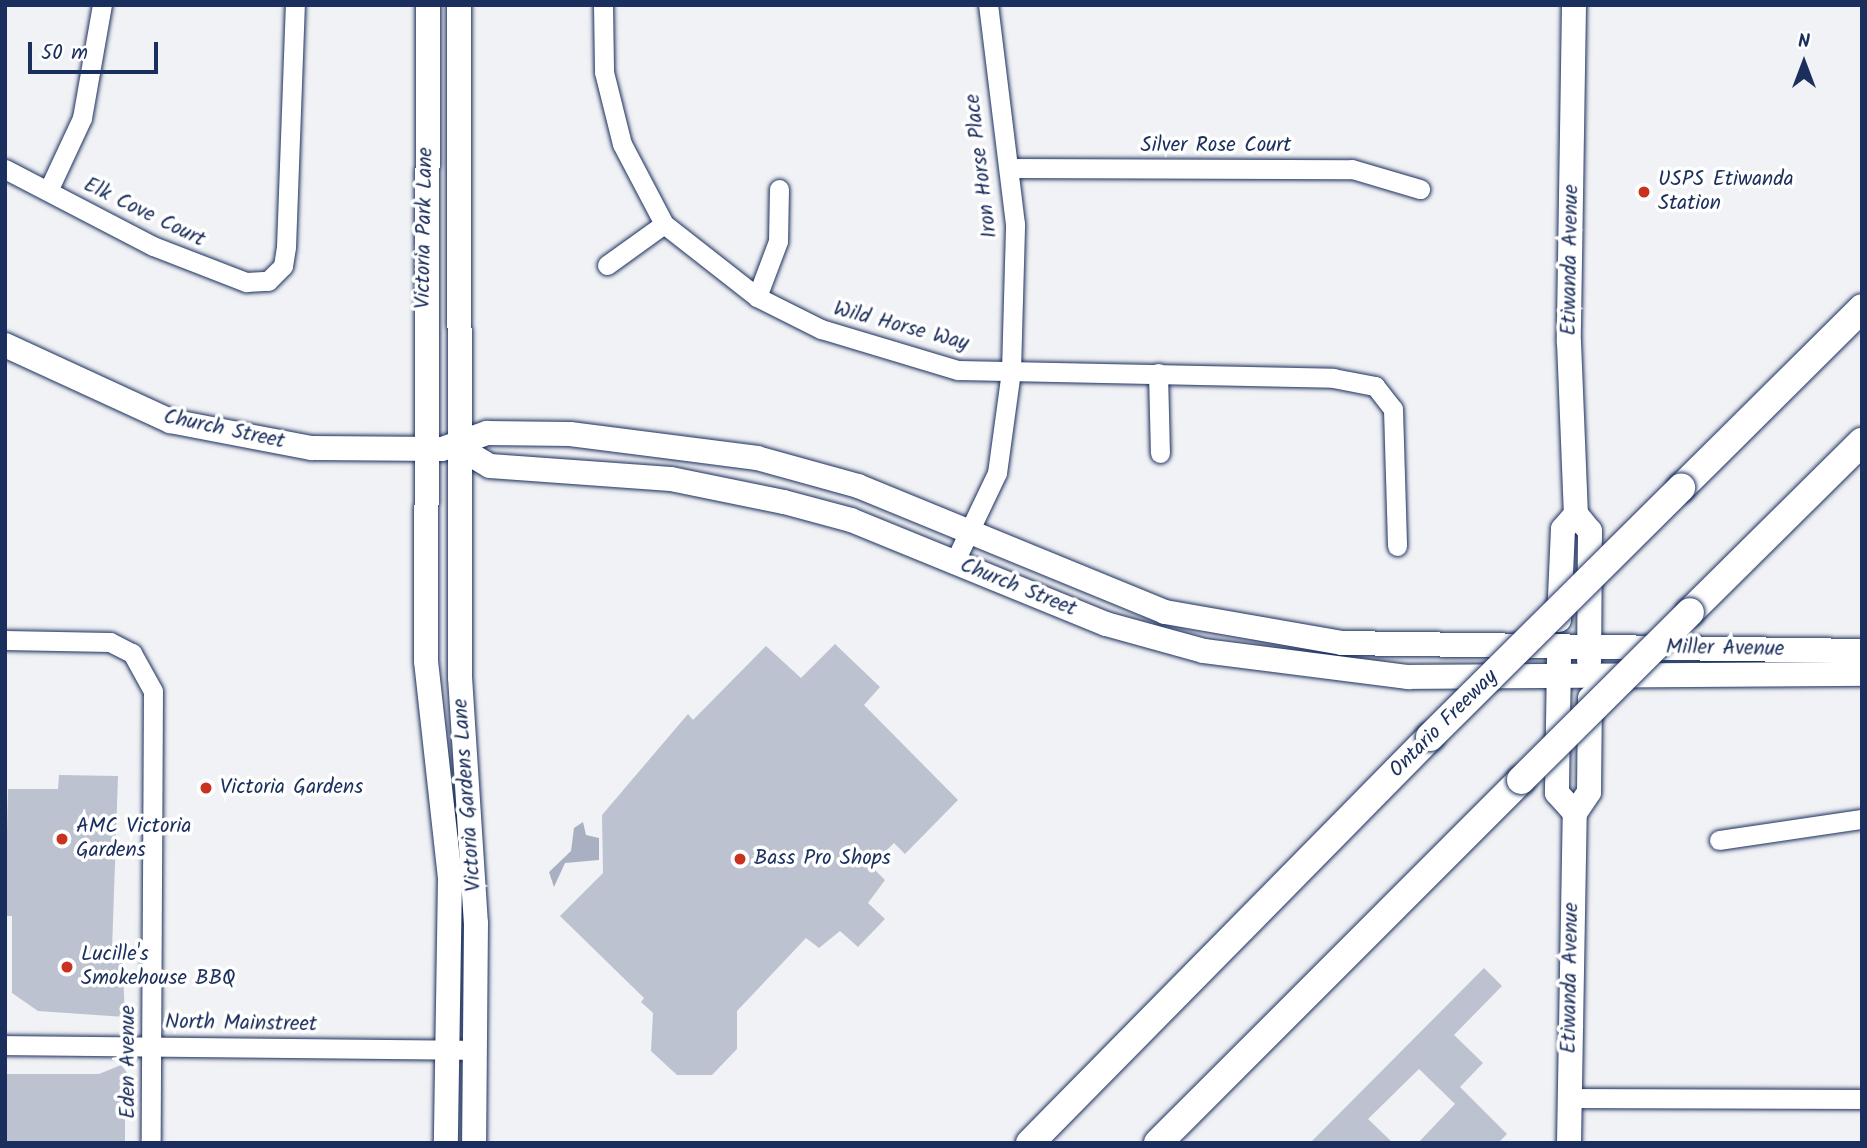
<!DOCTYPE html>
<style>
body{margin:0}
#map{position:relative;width:1867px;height:1148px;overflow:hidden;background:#f1f2f5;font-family:Kalam,sans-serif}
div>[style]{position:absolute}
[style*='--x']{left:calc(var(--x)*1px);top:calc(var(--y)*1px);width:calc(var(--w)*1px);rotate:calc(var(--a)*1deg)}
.water>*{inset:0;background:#a8b0c2}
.building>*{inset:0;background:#bcc2d0}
.roads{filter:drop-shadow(0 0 2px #1b2f5e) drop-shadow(0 0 2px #1b2f5e)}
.minor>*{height:19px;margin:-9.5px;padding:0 9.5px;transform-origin:9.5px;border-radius:9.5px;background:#fff}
.major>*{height:24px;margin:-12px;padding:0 12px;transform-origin:12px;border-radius:12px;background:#fff}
.highway>*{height:28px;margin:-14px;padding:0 14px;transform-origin:14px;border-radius:14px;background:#fff}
.bridges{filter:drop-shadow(0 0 2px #1b2f5e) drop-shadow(0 0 2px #1b2f5e)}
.highway-bridge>*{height:28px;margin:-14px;padding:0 14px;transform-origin:14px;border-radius:14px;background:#fff}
.dots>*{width:19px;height:19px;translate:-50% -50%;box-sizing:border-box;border:4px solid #fff;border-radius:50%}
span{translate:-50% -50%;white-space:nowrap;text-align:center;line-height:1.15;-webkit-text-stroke:7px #fff;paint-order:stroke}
.street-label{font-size:21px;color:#1b2f5e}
.poi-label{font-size:21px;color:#1b2f5e}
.left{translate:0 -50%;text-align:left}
.frame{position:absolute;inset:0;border:7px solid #1b2f5e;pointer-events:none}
.north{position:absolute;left:1769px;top:28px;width:70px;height:70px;-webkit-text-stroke:5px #fff;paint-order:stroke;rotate:0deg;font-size:19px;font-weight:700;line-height:28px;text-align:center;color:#1b2f5e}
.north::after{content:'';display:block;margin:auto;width:24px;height:32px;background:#1b2f5e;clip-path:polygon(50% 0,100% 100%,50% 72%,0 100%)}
.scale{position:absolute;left:28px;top:42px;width:130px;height:32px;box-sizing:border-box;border:4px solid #1b2f5e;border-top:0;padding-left:9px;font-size:21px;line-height:24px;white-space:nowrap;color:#1b2f5e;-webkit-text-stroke:5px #fff;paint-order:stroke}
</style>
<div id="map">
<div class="water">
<i style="clip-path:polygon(583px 822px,586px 835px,599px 838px,599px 860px,565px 863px,554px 887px,549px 872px,571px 851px,574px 828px)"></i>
</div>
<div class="building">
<i style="clip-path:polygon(835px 644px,880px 687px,864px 705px,958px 800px,905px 854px,894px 843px,871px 866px,885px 880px,868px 903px,885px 919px,858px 947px,840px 931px,819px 948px,806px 938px,737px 1011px,737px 1049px,712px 1075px,677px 1075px,651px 1051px,653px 1013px,641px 1002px,644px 998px,560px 916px,603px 873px,602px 815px,688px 714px,693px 720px,766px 646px,801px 678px)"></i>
<i style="clip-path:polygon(59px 775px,118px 776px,112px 950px,122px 950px,125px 1017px,38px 1011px,12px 993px,12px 916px,5px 916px,8px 789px,58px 789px)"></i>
<i style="clip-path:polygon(1484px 968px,1502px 986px,1454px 1035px,1483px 1063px,1460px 1087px,1507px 1134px,1498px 1143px,1418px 1143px,1455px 1104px,1419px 1069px,1368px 1119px,1393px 1143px,1310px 1143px)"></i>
<i style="clip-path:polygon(121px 1065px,135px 1083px,125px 1099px,125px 1143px,5px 1143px,5px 1074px,99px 1074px)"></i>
</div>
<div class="roads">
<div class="minor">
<i style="--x:603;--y:5;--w:67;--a:89.1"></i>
<i style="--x:604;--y:72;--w:74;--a:76"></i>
<i style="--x:622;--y:144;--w:90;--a:62.3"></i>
<i style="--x:664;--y:224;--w:118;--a:38.1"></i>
<i style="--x:757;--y:297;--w:72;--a:26.6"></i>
<i style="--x:821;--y:329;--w:143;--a:16.7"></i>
<i style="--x:958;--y:370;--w:375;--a:1.2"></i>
<i style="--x:1333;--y:378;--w:43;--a:10.8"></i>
<i style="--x:1375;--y:386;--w:29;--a:52"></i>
<i style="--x:1393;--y:409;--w:137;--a:88.3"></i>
<i style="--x:1009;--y:168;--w:343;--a:0.2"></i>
<i style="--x:1352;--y:169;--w:71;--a:16.4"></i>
<i style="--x:5;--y:169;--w:167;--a:27.5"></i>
<i style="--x:153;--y:246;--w:100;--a:21.2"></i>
<i style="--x:246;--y:282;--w:22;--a:-3"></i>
<i style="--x:268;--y:281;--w:21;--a:-45"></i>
<i style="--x:283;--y:266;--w:19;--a:-81"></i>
<i style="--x:286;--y:247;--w:242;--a:-87.9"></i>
<i style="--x:48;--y:191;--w:81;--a:-65"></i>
<i style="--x:82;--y:118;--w:115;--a:-80"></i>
<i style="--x:607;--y:265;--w:70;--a:-35.7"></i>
<i style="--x:757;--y:297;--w:60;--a:-69.4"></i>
<i style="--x:778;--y:241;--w:52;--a:-88.9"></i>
<i style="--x:1158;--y:373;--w:80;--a:88.6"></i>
<i style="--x:954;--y:563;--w:100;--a:-64.5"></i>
<i style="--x:997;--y:473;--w:103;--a:-82.2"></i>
<i style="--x:1011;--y:371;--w:147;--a:-88.4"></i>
<i style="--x:1015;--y:224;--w:221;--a:-97"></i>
<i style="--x:5;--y:640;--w:105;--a:1.1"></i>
<i style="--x:110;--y:642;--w:25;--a:27"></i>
<i style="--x:132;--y:653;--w:43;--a:61.1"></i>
<i style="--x:153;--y:691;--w:452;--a:90.3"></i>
<i style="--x:1719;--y:840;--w:145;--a:-8.4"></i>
<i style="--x:5;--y:1045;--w:471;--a:0.6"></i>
<i style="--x:1569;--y:1098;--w:293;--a:0.2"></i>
</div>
<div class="major">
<i style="--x:428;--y:5;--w:656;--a:90.17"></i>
<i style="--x:426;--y:661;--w:217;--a:83.7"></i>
<i style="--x:450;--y:877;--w:266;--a:90.9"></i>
<i style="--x:459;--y:5;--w:672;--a:89.91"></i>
<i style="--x:460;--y:677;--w:247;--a:86.3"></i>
<i style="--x:476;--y:923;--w:220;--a:90.5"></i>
<i style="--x:1574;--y:5;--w:337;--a:90.9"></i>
<i style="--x:1569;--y:342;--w:172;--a:87.7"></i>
<i style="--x:1576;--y:514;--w:22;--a:51"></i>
<i style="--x:1590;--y:531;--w:130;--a:90.4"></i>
<i style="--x:5;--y:345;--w:182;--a:24.7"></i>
<i style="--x:170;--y:421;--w:145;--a:10.8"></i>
<i style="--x:312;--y:448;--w:130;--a:0.4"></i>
<i style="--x:442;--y:449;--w:48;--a:-19.6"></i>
<i style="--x:487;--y:433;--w:83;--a:0.7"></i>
<i style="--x:570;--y:434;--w:189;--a:7.3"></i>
<i style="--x:757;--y:458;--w:105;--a:15.5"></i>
<i style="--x:858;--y:486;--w:332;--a:22.3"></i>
<i style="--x:1165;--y:612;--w:180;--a:9.9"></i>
<i style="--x:1342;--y:643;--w:520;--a:0.88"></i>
<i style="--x:458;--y:447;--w:37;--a:31"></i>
<i style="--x:490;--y:466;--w:181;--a:4.1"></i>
<i style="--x:671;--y:479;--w:115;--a:11.5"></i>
<i style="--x:784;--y:502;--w:69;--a:15"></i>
<i style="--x:851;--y:520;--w:275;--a:22.2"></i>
<i style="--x:1106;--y:624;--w:102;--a:15.4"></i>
<i style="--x:1204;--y:651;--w:206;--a:7.3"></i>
<i style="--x:1408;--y:677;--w:454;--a:-0.4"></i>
<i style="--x:1559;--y:620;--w:91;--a:-87.5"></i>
<i style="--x:1563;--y:529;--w:20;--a:-49"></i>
<i style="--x:1559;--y:660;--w:133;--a:90.9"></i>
<i style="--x:1557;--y:793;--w:27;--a:48"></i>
<i style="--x:1569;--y:1143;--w:330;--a:-89"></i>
<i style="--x:1575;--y:813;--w:25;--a:-56"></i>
<i style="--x:1589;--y:792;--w:94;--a:-89.4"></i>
</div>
<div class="highway">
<i style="--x:1681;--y:488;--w:255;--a:-44.8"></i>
<i style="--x:1690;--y:612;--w:242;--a:-44.7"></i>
<i style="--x:1030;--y:1143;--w:570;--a:-45.43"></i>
<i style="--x:1158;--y:1143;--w:513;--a:-45"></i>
</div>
</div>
<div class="bridges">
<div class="highway-bridge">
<i style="--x:1430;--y:737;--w:354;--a:-44.8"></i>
<i style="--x:1521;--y:780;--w:238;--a:-44.8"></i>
</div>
</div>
<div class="dots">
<i style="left:1644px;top:192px;background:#c8321e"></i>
<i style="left:206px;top:788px;background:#c8321e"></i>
<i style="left:62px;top:839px;background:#c8321e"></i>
<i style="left:740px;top:859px;background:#c8321e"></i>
<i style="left:67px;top:967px;background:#c8321e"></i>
</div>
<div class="street-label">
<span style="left:1216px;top:146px">Silver Rose Court</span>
<span style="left:982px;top:166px;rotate:-97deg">Iron Horse Place</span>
<span style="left:144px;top:213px;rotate:26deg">Elk Cove Court</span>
<span style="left:425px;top:228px;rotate:-89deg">Victoria Park Lane</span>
<span style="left:1571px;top:260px;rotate:-89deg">Etiwanda Avenue</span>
<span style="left:901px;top:327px;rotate:15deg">Wild Horse Way</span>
<span style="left:224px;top:430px;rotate:12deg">Church Street</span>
<span style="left:1018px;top:588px;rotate:22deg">Church Street</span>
<span style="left:1725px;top:649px;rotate:1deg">Miller Avenue</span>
<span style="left:1444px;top:724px;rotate:-45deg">Ontario Freeway</span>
<span style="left:468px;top:795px;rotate:-94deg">Victoria Gardens Lane</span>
<span style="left:1571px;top:978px;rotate:-89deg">Etiwanda Avenue</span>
<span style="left:241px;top:1024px;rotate:1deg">North Mainstreet</span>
<span style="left:129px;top:1062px;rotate:-90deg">Eden Avenue</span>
</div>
<div class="poi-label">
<span class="left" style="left:1658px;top:192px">USPS Etiwanda<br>Station</span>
<span class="left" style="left:220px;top:788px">Victoria Gardens</span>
<span class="left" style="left:76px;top:839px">AMC Victoria<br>Gardens</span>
<span class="left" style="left:754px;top:859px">Bass Pro Shops</span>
<span class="left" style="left:81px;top:967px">Lucille's<br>Smokehouse BBQ</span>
</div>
<div class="frame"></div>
<div class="north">N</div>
<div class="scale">50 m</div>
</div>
